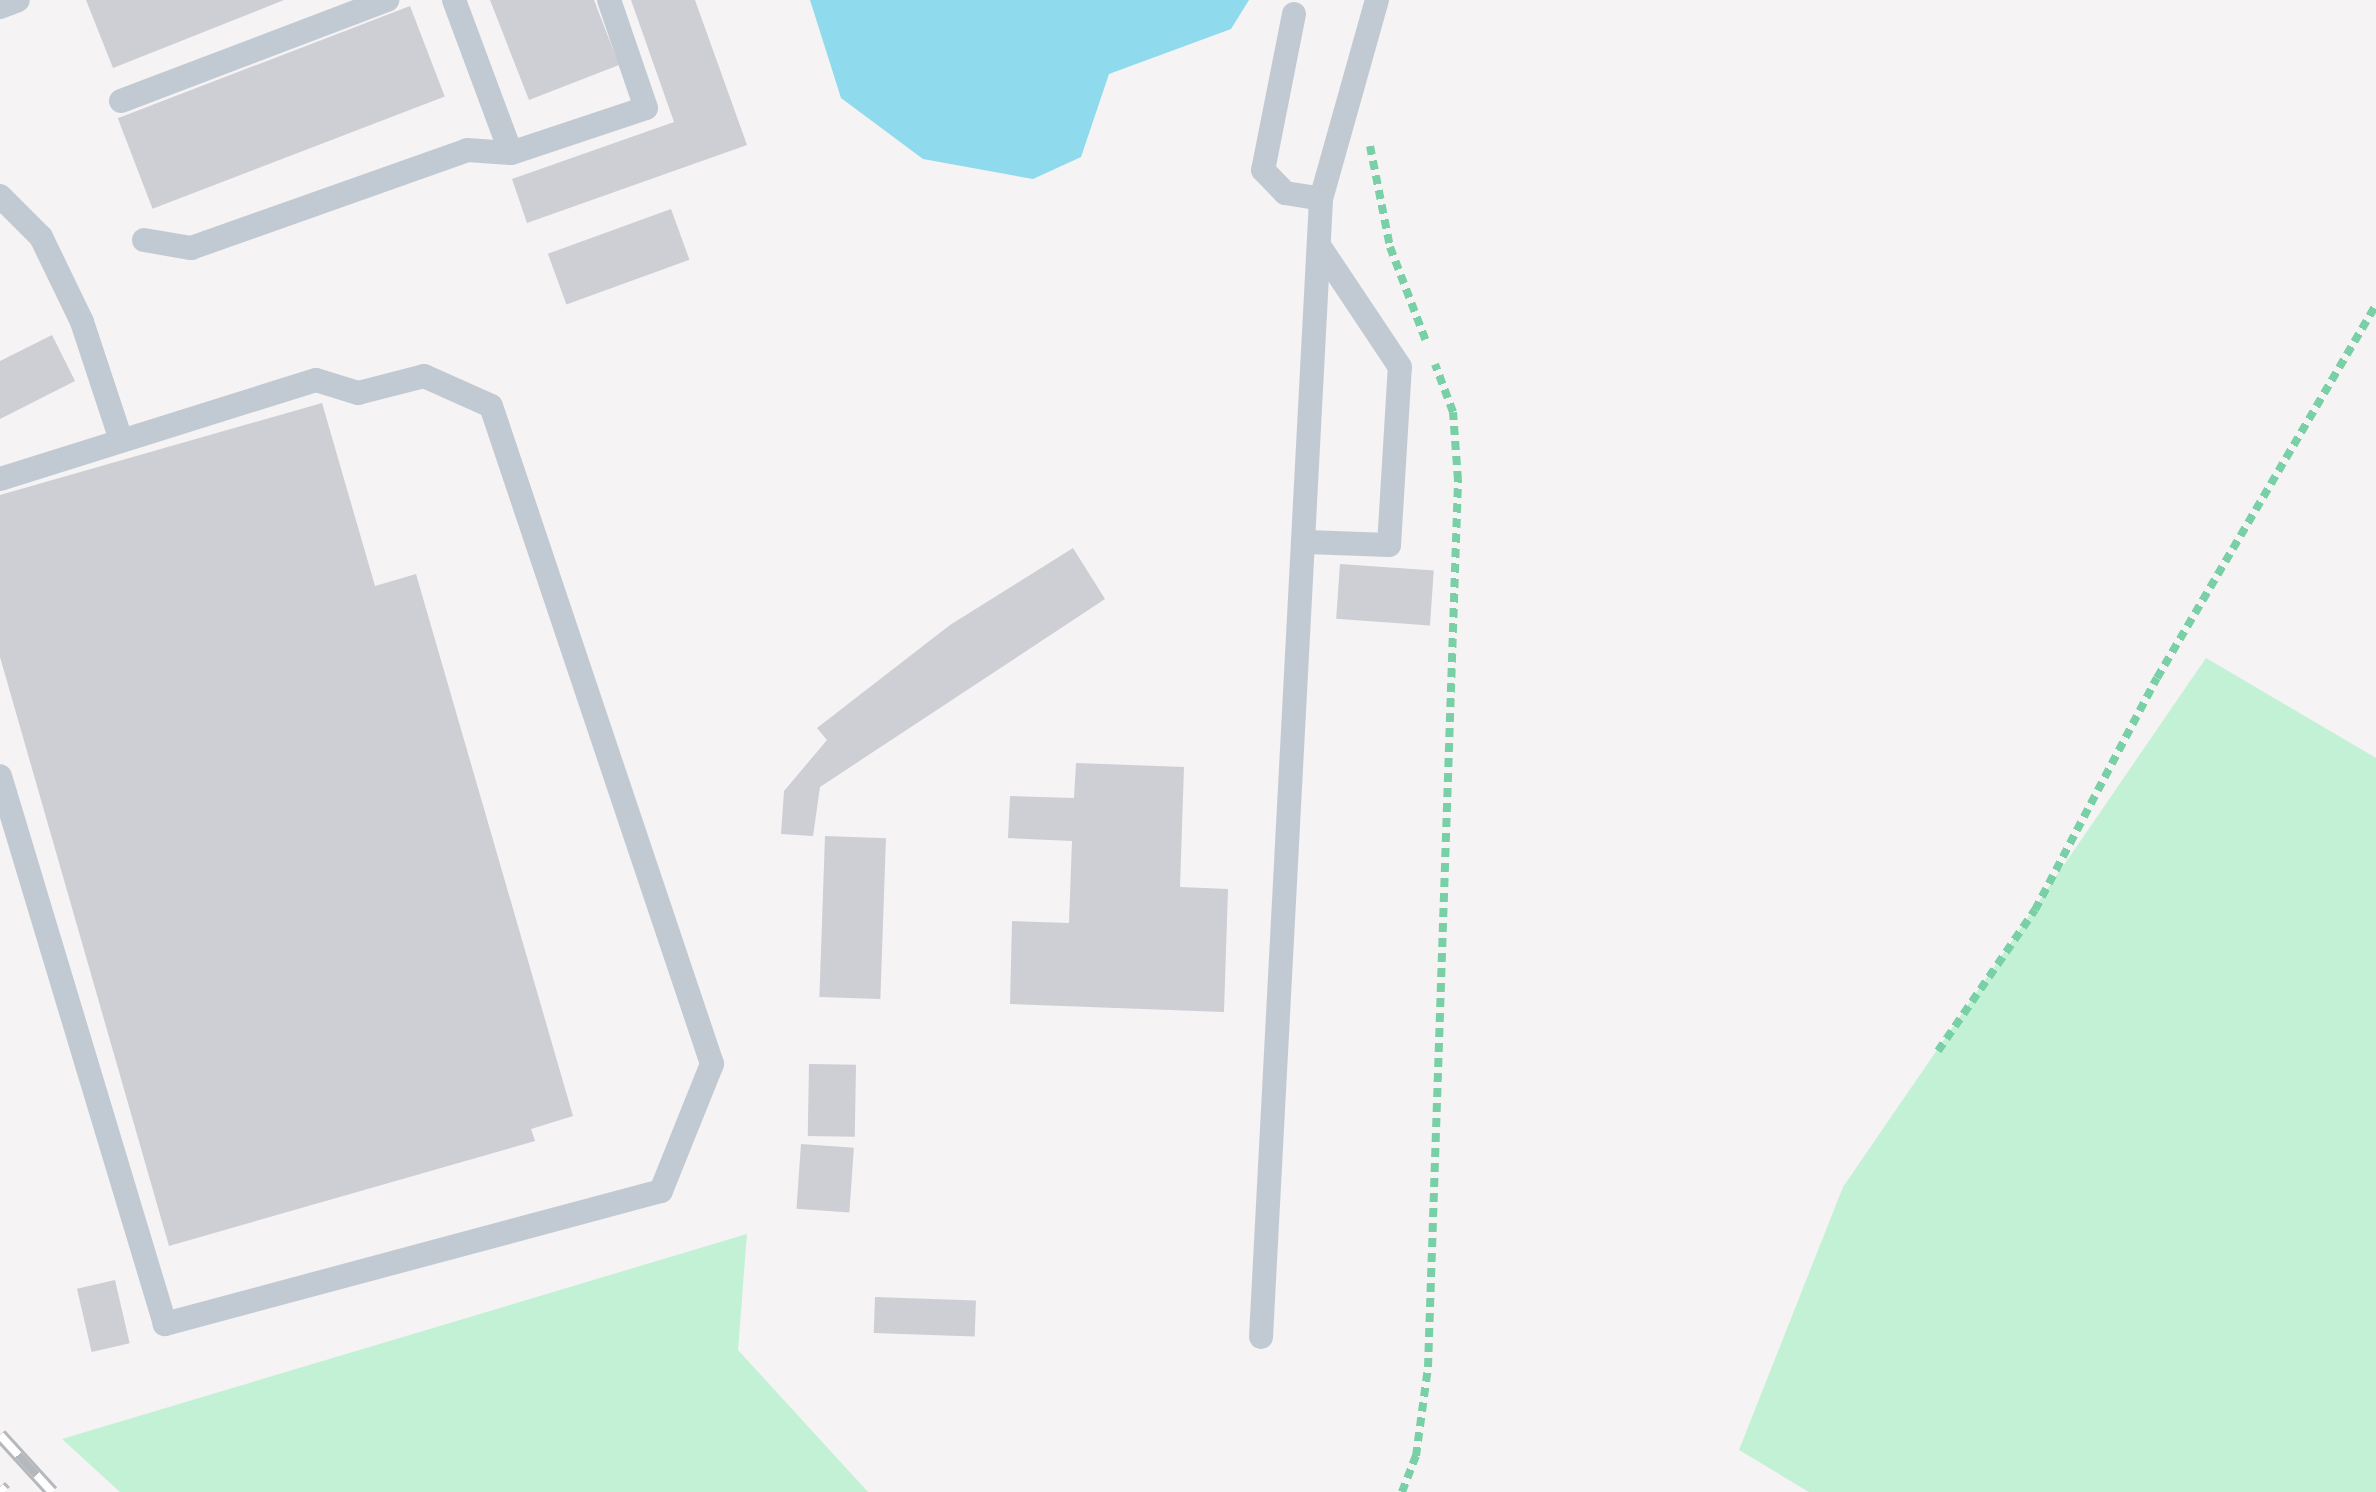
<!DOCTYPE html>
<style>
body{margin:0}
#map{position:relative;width:2376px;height:1492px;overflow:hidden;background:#f5f3f3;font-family:"Source Sans 3",sans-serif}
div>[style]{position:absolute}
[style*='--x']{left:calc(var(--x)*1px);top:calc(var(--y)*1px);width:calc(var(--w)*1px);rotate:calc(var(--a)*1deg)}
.green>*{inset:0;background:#c3f1d5}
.water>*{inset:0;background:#90daee}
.building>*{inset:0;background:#cdcfd5;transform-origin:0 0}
.path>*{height:8px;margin-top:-4px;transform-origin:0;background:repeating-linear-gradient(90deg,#7ad0a6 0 9px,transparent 0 15px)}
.lane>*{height:24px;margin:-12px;padding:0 12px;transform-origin:12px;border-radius:12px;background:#c1cad2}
.rail>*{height:14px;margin-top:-7px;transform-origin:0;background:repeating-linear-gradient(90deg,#fff 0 27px,#b5b8bd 0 54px);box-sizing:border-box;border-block:3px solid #b5b8bd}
span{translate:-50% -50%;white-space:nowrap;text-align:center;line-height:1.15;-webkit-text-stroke:10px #fff;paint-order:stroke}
</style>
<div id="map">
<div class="green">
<i style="clip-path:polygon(2206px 658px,2376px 758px,2376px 1492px,1809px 1492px,1739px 1450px,1843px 1187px)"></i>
<i style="clip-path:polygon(747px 1234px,738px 1350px,868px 1492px,120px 1492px,62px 1439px)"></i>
</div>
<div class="water">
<i style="clip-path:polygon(810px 0,1249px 0,1231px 29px,1109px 74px,1081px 157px,1033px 179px,923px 159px,841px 98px)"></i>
</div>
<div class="building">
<i style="clip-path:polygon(86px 0,284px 0,113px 68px)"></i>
<i style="clip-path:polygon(490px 0,594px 0,619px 65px,529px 100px)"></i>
<i style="clip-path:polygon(631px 0,695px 0,747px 145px,527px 223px,512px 179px,674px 122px)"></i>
<i style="left:410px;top:6px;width:97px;height:313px;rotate:69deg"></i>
<i style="left:671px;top:209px;width:54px;height:131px;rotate:70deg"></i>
<i style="clip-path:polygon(52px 335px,75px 381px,0 419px,0 361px)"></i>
<i style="clip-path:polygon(322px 403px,375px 586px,416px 574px,573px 1116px,531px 1129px,535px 1141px,169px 1246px,0 657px,0 495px)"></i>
<i style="clip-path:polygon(1073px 548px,1105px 599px,820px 787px,813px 836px,781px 834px,784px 791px,827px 740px,817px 728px,950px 625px)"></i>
<i style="left:1340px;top:564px;width:94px;height:55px;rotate:4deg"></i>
<i style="clip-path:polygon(1076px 763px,1184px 767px,1180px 887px,1228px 889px,1224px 1012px,1010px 1004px,1012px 921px,1069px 923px,1072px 841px,1008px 838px,1010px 796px,1074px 798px)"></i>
<i style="left:825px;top:836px;width:61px;height:161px;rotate:2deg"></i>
<i style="left:809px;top:1064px;width:47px;height:72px;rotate:1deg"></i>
<i style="left:801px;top:1144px;width:53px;height:65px;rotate:4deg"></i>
<i style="left:115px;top:1280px;width:65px;height:39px;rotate:77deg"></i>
<i style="left:875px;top:1297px;width:101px;height:36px;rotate:2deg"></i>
</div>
<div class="path">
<i style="--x:1370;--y:146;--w:103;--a:78.8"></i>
<i style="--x:1390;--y:247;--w:104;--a:69.1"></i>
<i style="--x:1938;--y:1051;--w:171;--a:-55.5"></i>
<i style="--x:2035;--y:910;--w:262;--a:-62.3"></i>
<i style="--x:2157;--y:678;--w:433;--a:-59.6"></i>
<i style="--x:1402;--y:1492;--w:39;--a:-69"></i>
<i style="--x:1416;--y:1456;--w:90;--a:-82.3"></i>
<i style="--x:1428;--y:1367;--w:888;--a:-88.06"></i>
<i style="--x:1458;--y:480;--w:68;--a:-94.2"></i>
<i style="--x:1453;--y:412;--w:51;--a:-110.6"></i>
</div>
<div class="lane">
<i style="--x:454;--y:0;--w:163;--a:69.6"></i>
<i style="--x:0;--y:7;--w:19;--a:-21"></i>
<i style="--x:1294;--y:14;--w:159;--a:101.2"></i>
<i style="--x:1263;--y:170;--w:32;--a:46"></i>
<i style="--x:1285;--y:193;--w:36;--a:9"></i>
<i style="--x:121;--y:101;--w:285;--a:-20.8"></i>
<i style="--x:0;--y:196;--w:58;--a:45"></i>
<i style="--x:41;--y:237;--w:94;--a:64.2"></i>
<i style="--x:82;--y:322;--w:121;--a:71.7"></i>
<i style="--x:144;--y:240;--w:48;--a:9.7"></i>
<i style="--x:191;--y:248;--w:293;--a:-19.5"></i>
<i style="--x:467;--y:150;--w:44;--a:3.9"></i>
<i style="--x:511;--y:153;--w:142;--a:-18.4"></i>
<i style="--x:646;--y:108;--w:114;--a:-108.9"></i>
<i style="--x:0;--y:479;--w:331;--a:-17.4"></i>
<i style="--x:316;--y:380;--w:44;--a:17.2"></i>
<i style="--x:358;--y:393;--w:68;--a:-14.4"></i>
<i style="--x:424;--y:376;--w:73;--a:24.1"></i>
<i style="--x:491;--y:406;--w:694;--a:71.43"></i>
<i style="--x:712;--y:1064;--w:137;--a:111.9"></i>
<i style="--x:661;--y:1191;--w:514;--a:164.99"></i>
<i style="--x:165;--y:1324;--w:572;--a:-106.76"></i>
<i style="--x:1307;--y:542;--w:82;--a:2.1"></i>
<i style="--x:1389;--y:545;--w:178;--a:-86.5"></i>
<i style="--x:1400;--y:367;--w:144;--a:-123.7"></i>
<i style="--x:1261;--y:1337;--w:1140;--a:-86.98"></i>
<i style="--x:1321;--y:199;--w:207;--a:-74.3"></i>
</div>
<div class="rail">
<i style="--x:0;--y:1435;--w:77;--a:47.6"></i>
<i style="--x:0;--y:1487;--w:7;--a:45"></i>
</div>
</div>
